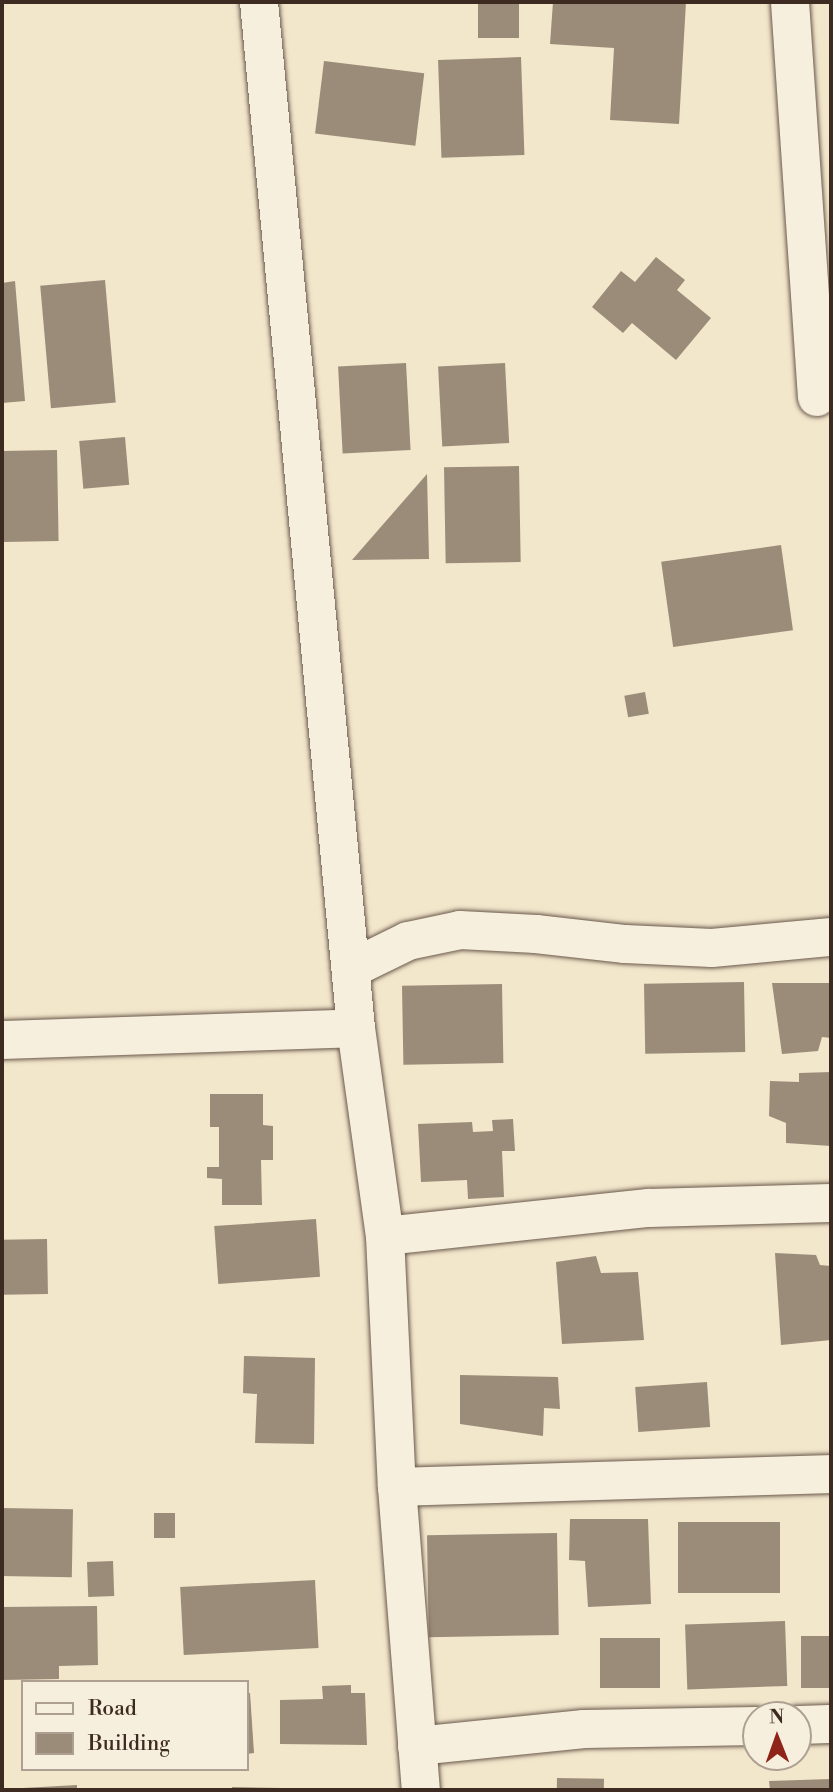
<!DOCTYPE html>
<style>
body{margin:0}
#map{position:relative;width:833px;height:1792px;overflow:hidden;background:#f2e6cb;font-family:"Libre Bodoni",serif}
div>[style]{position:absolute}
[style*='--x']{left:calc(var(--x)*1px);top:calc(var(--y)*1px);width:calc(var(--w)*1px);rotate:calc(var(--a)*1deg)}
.building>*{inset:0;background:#9b8c79;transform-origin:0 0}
.roads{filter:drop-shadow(0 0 2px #6a594c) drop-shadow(0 0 2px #6a594c)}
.street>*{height:38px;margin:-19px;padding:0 19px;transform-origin:19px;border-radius:19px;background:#f7efdd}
span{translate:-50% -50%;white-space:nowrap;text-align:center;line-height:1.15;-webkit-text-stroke:5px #f7efdd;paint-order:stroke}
.frame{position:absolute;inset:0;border:4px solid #3d2a21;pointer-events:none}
.legend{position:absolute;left:21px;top:1680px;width:228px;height:91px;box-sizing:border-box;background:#f7efdd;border:2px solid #ada092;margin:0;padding:9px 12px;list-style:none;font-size:21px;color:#3d2a21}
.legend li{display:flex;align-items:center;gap:14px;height:35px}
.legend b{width:35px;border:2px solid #ada092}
.north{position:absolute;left:742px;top:1701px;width:70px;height:70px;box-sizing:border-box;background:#f7efdd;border:2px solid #ada092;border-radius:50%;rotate:359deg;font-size:19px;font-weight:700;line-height:28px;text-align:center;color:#3d2a21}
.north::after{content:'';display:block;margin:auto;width:24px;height:32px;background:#8f2418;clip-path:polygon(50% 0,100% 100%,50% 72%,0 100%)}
</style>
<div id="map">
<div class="building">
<i style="left:478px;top:2px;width:41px;height:36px"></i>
<i style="clip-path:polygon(553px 2px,686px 2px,679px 124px,610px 120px,614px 48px,550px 44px)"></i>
<i style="left:521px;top:57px;width:98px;height:83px;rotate:88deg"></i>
<i style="left:324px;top:61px;width:101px;height:73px;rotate:7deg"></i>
<i style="clip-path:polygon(656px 257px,685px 280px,677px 290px,711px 318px,676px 360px,632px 323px,623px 333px,592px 307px,621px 271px,635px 282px)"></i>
<i style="left:105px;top:280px;width:123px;height:65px;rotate:85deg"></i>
<i style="clip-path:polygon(15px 281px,25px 401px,2px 403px,2px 283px)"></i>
<i style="left:406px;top:363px;width:87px;height:68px;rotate:87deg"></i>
<i style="left:505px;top:363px;width:80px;height:67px;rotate:87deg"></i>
<i style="left:125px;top:437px;width:48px;height:46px;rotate:85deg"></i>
<i style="left:57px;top:450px;width:91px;height:55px;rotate:89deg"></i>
<i style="left:519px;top:466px;width:96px;height:75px;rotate:89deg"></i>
<i style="clip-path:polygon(427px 474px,429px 559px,352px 560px)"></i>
<i style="left:781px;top:545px;width:86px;height:121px;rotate:82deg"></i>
<i style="left:645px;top:692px;width:22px;height:21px;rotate:80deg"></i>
<i style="left:744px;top:982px;width:70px;height:100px;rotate:89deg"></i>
<i style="clip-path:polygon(772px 983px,831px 983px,831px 1038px,822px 1037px,818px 1051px,782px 1054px)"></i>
<i style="left:502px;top:984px;width:79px;height:100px;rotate:89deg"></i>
<i style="clip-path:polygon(831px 1072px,831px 1146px,786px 1143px,786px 1123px,769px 1116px,770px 1081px,799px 1082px,799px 1073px)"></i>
<i style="clip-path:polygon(210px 1094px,263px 1094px,263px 1125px,273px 1126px,273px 1160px,261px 1160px,262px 1205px,222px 1205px,222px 1179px,207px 1178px,207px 1167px,219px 1167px,219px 1127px,210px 1127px)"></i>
<i style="clip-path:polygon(513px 1119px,515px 1151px,502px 1151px,504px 1197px,468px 1199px,467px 1180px,421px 1182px,418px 1124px,472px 1122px,473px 1132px,493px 1131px,492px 1120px)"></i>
<i style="left:316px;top:1219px;width:58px;height:102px;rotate:86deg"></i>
<i style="left:47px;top:1239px;width:55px;height:45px;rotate:89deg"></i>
<i style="clip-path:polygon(775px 1253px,816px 1255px,820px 1265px,831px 1266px,831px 1340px,781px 1345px)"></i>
<i style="clip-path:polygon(596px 1256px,601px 1273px,638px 1272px,644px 1340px,562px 1344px,556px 1262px)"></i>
<i style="clip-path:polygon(244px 1356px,315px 1358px,314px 1444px,255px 1443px,257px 1394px,243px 1393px)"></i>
<i style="clip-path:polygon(460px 1375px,558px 1377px,560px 1409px,544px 1408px,543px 1436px,460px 1424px)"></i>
<i style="left:707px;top:1382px;width:45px;height:72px;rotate:86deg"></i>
<i style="left:2px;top:1508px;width:71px;height:68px;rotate:1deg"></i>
<i style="left:154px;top:1513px;width:21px;height:25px"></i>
<i style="clip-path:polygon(570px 1519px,648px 1519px,651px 1604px,588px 1607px,585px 1561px,569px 1560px)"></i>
<i style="left:678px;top:1522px;width:102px;height:71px"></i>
<i style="left:557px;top:1533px;width:102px;height:130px;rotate:89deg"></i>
<i style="left:113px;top:1561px;width:35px;height:26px;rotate:88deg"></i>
<i style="left:315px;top:1580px;width:68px;height:135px;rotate:87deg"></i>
<i style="clip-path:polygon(97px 1606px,98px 1665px,59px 1666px,59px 1679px,2px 1680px,2px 1607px)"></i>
<i style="left:785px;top:1621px;width:65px;height:100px;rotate:88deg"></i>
<i style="left:831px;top:1636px;width:52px;height:30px;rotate:90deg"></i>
<i style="left:660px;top:1638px;width:50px;height:60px;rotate:90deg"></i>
<i style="clip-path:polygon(351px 1685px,351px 1693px,365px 1693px,367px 1745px,280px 1744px,280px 1700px,323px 1699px,322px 1686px)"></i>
<i style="clip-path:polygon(247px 1693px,250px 1693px,254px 1753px,247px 1754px)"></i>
<i style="left:557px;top:1778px;width:47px;height:12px;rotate:1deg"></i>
<i style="clip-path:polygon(831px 1779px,831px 1790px,770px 1790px,769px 1781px)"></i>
<i style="clip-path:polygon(77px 1785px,77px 1790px,23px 1790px,23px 1788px)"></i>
<i style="clip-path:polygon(232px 1787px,281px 1788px,281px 1790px,232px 1790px)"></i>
</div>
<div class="roads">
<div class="street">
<i style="--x:259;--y:2;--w:1031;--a:84.6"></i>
<i style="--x:356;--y:1028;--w:210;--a:82.1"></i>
<i style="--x:385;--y:1236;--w:251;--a:87.3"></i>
<i style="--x:397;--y:1487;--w:304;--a:85.5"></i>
<i style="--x:790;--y:2;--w:396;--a:86.1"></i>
<i style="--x:353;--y:968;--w:61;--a:-26.1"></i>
<i style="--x:408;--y:941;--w:53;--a:-11.9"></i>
<i style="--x:460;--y:930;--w:76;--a:3"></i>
<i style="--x:536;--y:934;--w:90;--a:6.4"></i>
<i style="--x:625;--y:944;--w:87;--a:2.6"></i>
<i style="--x:712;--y:948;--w:120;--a:-5.3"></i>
<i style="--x:2;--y:1040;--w:354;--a:-1.9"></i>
<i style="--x:385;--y:1236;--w:265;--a:-6.1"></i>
<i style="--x:649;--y:1208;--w:182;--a:-1.6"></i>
<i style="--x:397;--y:1487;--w:434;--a:-1.7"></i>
<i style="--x:798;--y:1725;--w:33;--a:-2"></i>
<i style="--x:417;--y:1746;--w:168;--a:-5.8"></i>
<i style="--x:584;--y:1729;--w:172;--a:-1"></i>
</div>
</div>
<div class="frame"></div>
<ul class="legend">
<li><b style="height:9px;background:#f7efdd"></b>Road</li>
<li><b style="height:19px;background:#9b8c79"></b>Building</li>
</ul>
<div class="north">N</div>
</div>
